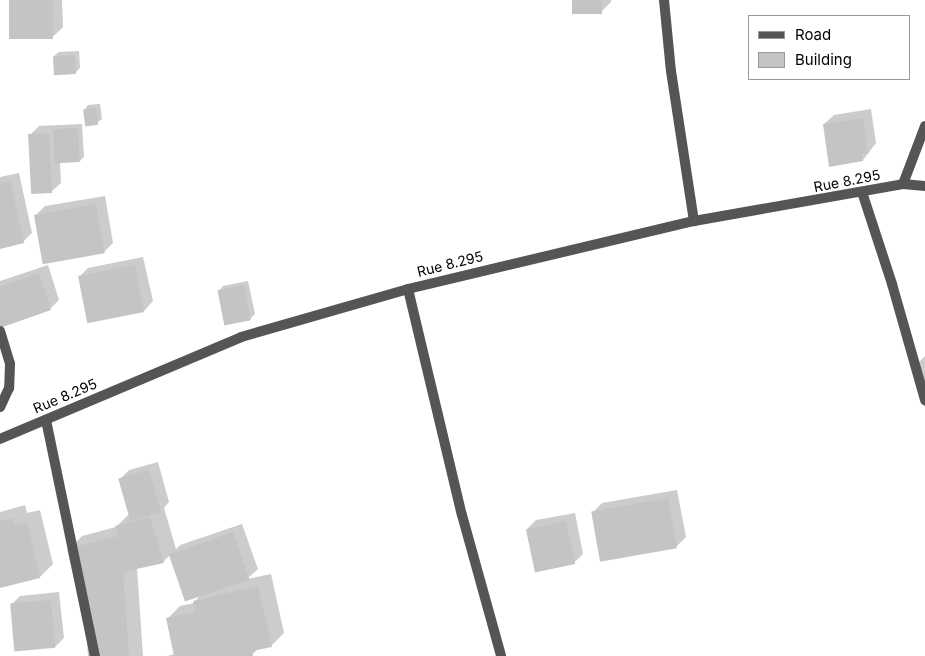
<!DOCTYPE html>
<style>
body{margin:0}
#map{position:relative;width:925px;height:656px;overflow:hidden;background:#fff;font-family:Inter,sans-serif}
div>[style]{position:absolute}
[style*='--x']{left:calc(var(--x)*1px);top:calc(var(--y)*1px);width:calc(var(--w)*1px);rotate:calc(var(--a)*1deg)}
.shadow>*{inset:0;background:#0003}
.building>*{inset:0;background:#c4c4c4;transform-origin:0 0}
.minor>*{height:10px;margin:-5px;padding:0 5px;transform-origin:5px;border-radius:5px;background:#555}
span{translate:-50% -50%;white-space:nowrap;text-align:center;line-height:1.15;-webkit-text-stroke:4px #fff;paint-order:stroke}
.street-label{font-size:14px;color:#000}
.legend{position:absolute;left:748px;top:15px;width:162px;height:65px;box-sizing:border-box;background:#fff;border:1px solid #999;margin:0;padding:6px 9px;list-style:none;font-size:15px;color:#000}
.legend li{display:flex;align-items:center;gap:10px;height:25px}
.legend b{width:25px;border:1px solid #999}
</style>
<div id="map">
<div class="shadow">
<i style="clip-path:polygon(10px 0,62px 0,63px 27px,54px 36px)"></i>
<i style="clip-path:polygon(573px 0,611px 0,611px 2px,602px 11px)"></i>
<i style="clip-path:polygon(79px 51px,80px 68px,75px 73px,54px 56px,59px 52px)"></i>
<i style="clip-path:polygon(100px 104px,102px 119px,97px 123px,84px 110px,88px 105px)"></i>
<i style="clip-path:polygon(871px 109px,876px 143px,863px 160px,824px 124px,834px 115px)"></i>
<i style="clip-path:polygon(82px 124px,84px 157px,80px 161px,60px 162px,61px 183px,51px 192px,30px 135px,39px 126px)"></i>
<i style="clip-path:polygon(19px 173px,32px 233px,23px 242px,0 248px,0 177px)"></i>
<i style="clip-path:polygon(105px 196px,113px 243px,104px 252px,36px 215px,45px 206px)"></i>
<i style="clip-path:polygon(143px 257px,153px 301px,144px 311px,89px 322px,79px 277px,88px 268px)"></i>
<i style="clip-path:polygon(48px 265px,59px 300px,50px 309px,0 326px,0 281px)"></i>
<i style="clip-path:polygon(248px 281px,255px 314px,250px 319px,219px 291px,223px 286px)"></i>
<i style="clip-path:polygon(925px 356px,925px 408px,914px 367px)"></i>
<i style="clip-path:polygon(158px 462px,169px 502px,164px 508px,176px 549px,180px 545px,242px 524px,258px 569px,247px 579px,271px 574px,284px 633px,271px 646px,259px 648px,251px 656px,167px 656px,175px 654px,167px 619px,180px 606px,194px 603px,201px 594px,171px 554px,163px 562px,137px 568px,143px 656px,90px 656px,84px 584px,69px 549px,82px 536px,116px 527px,129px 514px,120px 479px,129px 470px)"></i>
<i style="clip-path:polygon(677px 490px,686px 537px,676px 547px,593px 512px,602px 503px)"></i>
<i style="clip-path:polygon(25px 505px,27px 513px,40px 510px,53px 564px,40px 577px,0 587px,0 512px)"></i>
<i style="clip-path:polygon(575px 513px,583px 554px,574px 563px,527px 529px,536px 520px)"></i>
<i style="clip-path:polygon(59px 592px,64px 638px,55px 647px,11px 605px,20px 596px)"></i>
</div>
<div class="building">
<i style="left:9px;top:0;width:44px;height:39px"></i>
<i style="left:572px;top:0;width:30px;height:14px"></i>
<i style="left:75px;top:55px;width:19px;height:22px;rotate:87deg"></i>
<i style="left:96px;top:108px;width:17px;height:13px;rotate:83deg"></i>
<i style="clip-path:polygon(863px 118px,868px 153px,862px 154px,863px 161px,829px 167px,823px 124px)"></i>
<i style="left:78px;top:128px;width:34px;height:25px;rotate:87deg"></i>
<i style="left:49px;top:133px;width:60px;height:21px;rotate:87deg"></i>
<i style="clip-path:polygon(10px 181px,24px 243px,0 249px,0 183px)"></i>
<i style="left:96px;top:204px;width:50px;height:63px;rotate:80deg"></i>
<i style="left:135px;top:265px;width:48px;height:58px;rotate:79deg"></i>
<i style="clip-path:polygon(39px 273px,51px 310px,0 328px,0 286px)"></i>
<i style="left:244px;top:285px;width:36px;height:27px;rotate:79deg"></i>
<i style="left:149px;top:470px;width:44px;height:32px;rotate:74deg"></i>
<i style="left:668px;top:498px;width:51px;height:78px;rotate:80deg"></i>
<i style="clip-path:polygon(150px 517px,164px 563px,123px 572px,129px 656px,88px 656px,83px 585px,76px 587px,67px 549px,118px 536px,115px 526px)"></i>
<i style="clip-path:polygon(13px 518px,14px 525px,27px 522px,40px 578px,0 588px,0 521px)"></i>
<i style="left:566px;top:521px;width:44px;height:41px;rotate:78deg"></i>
<i style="left:233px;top:532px;width:50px;height:68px;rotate:71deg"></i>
<i style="clip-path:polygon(258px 586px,272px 647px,252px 651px,253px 656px,174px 656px,166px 618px,195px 612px,193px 601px)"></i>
<i style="left:51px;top:600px;width:48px;height:41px;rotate:85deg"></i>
</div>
<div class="minor">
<i style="--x:664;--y:0;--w:71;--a:84.4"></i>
<i style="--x:671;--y:71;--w:152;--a:81.3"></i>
<i style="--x:903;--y:184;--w:62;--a:-69.2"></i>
<i style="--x:862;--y:192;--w:97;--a:71.9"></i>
<i style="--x:892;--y:284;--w:121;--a:74.1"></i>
<i style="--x:408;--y:289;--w:232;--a:76.6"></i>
<i style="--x:462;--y:515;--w:146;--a:74.5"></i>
<i style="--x:0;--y:331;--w:34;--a:73"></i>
<i style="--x:10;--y:364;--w:24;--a:92"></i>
<i style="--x:9;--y:388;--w:21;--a:115"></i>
<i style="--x:46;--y:420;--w:241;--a:78.3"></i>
<i style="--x:0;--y:439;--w:262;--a:-22.9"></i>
<i style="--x:241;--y:337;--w:174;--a:-16"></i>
<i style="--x:408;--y:289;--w:294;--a:-13.4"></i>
<i style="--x:694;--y:221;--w:212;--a:-10"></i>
<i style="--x:903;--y:184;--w:22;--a:5"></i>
</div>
<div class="street-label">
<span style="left:847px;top:181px;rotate:-11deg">Rue 8.295</span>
<span style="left:450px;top:264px;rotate:-14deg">Rue 8.295</span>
<span style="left:65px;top:396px;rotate:-23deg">Rue 8.295</span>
</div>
<ul class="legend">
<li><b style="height:6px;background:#555"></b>Road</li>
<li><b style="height:14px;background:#c4c4c4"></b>Building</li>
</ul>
</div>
